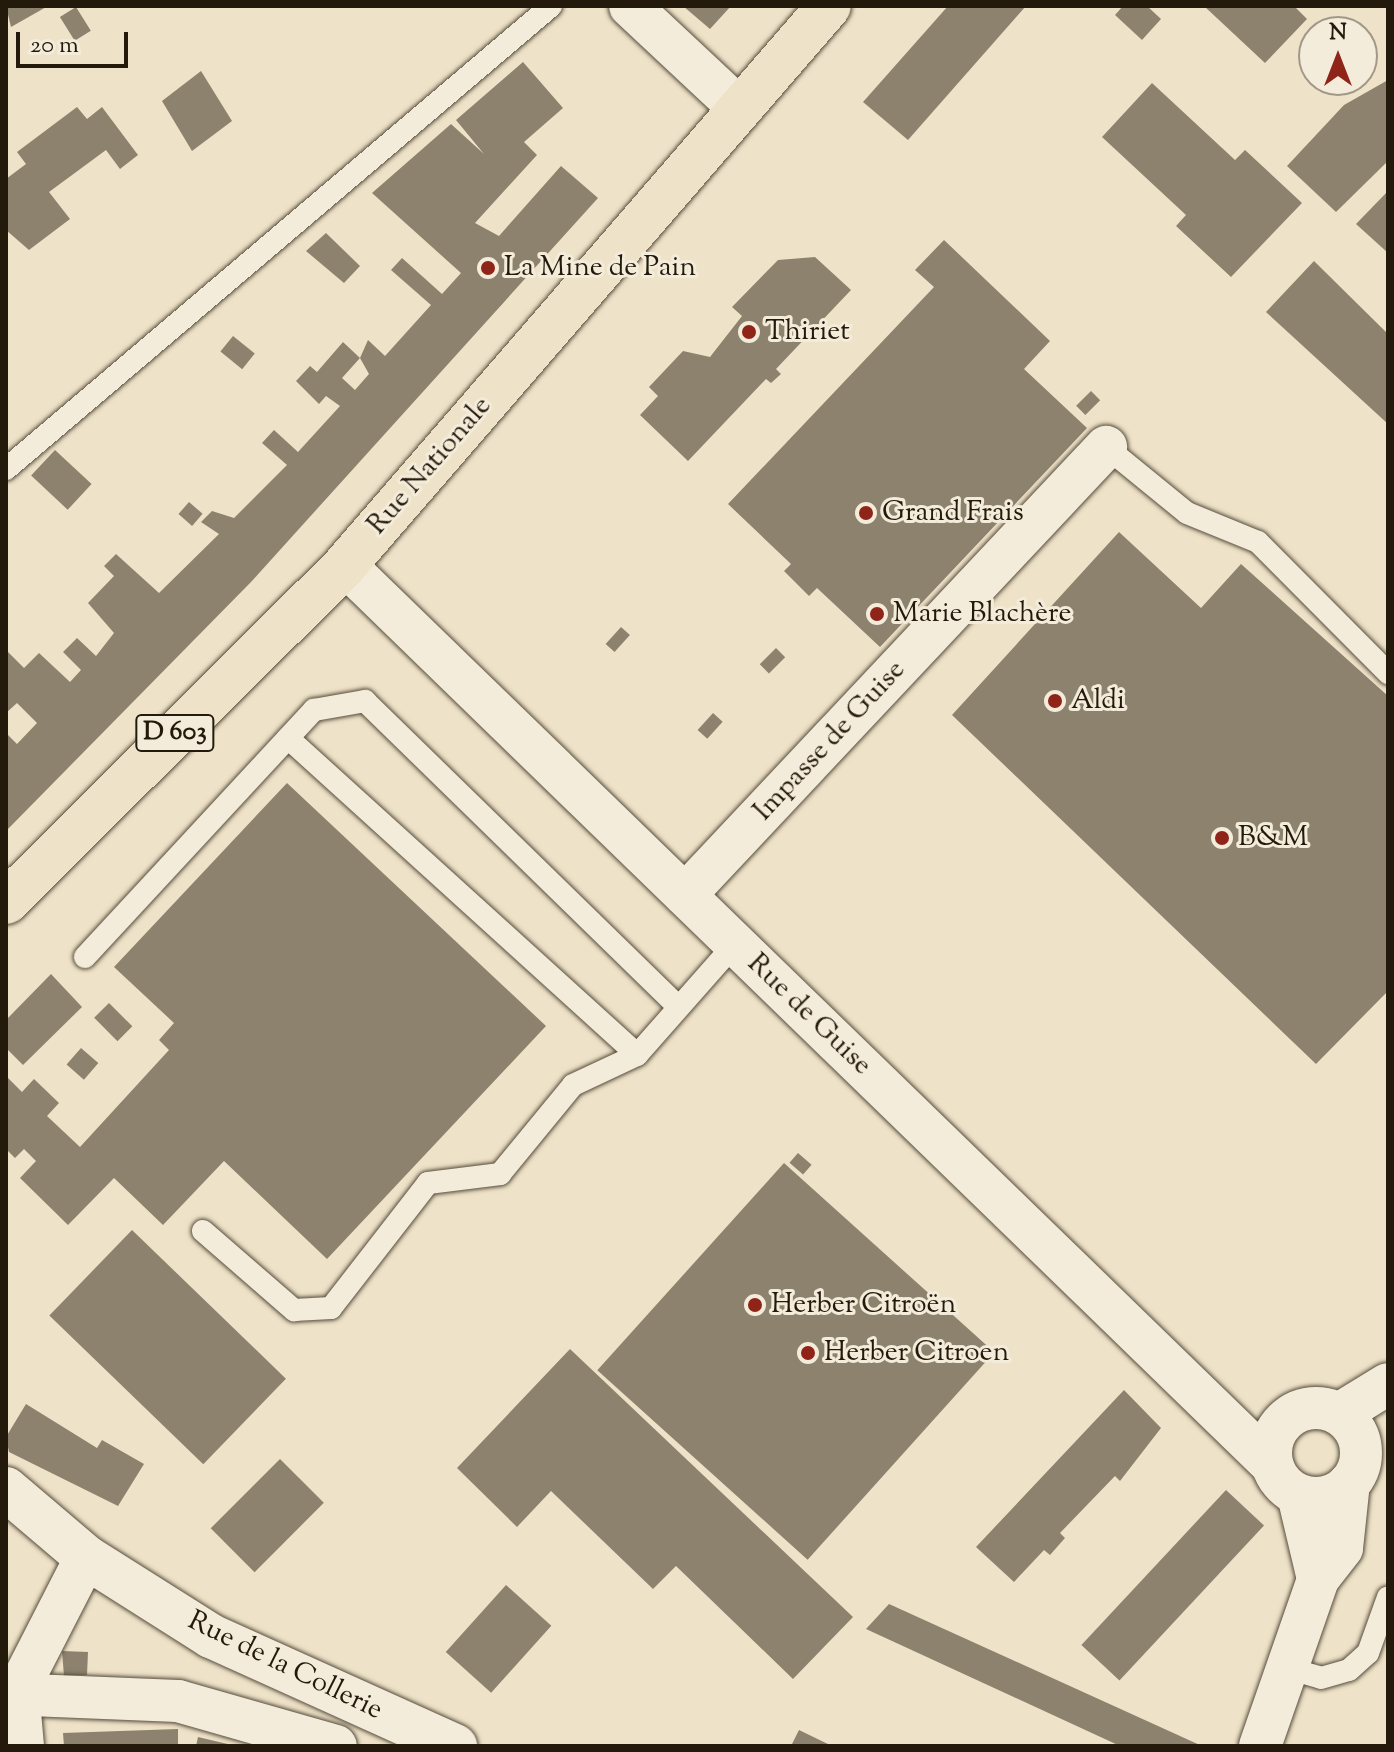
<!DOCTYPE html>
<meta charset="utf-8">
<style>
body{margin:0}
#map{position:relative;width:1394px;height:1752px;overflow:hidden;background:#eee2c8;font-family:"Sorts Mill Goudy",serif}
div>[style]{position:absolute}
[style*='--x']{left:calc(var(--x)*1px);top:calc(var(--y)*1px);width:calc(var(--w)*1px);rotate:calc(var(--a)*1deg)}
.building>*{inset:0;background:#8d826e;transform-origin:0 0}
.roads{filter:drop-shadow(0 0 2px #564c3b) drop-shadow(0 0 2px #564c3b)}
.lane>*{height:22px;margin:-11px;padding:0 11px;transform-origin:11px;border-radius:11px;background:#f4ecdb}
.street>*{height:42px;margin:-21px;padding:0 21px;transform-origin:21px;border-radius:21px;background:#f4ecdb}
.street>.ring{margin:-21px;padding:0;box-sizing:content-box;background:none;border:42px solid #f4ecdb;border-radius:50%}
.secondary>*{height:44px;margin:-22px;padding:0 22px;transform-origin:22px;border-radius:22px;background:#f4ecdb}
.primary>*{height:44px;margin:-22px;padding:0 22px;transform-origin:22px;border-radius:22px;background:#eee2c8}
.dots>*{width:22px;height:22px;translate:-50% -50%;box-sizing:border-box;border:4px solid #f4ecdb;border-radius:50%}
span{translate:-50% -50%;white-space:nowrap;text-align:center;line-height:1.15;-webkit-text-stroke:6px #f4ecdb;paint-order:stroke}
.shield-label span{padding:2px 6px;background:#f4ecdb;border:2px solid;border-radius:6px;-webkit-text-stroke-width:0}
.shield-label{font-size:26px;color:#241a0c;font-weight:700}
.poi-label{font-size:28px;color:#241a0c}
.left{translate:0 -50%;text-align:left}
.street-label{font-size:28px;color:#241a0c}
.frame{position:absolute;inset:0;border:8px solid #241a0c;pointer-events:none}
.north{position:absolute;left:1298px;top:16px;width:80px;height:80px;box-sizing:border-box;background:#f4ecdb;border:2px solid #a19888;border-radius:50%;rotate:0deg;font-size:22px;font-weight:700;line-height:32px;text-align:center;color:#241a0c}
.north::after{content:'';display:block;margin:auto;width:28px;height:36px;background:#8f2418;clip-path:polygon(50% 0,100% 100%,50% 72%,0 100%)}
.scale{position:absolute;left:16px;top:32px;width:112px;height:36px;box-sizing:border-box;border:4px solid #241a0c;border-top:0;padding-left:10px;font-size:24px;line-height:28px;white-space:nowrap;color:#241a0c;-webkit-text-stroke:6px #f4ecdb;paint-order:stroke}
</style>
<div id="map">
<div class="building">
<i style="clip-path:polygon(6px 6px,48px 6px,11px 27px)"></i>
<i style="clip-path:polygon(683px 6px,731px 6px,710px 29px)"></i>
<i style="clip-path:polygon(948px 6px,1026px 6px,908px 140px,863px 102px)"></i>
<i style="clip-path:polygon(1123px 6px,1147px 6px,1161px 19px,1142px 40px,1115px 15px)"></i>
<i style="clip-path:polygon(1204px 6px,1294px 6px,1307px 19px,1265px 63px)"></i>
<i style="left:76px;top:7px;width:28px;height:19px;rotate:58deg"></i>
<i style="clip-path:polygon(523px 62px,563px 108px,524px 142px,537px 155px,475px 223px,499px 236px,561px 166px,598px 198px,251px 582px,6px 831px,6px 733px,17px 744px,37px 723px,17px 703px,6px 713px,6px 650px,24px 668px,39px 653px,70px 682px,81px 670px,63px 652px,77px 638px,96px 656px,114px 633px,88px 603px,114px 576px,104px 566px,116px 554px,159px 593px,219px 534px,201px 522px,212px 511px,234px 518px,287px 465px,262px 443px,274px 430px,298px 452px,340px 406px,326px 396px,319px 404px,296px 381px,310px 366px,317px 372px,343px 342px,360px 358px,342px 378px,355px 390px,369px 374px,360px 358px,368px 340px,385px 356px,431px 305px,391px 270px,402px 258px,442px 294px,461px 273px,372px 193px,451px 124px,484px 154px,456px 120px)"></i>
<i style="clip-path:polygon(201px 71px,232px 121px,192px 151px,162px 101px)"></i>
<i style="clip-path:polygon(1388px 80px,1388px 161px,1336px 212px,1287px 166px,1344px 105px)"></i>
<i style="clip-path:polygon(1152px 83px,1235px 160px,1245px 150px,1302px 203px,1231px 277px,1176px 226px,1186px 215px,1102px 137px)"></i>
<i style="clip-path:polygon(77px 107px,87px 119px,102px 107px,138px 155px,120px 169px,106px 150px,49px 192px,70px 219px,29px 250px,6px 230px,6px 179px,26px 164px,17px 152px)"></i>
<i style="clip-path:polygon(1388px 191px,1388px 253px,1356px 224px)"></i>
<i style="clip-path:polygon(326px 233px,360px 266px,344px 283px,306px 251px)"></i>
<i style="clip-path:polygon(944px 240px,1050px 341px,1024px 369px,1087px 428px,880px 647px,817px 588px,809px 596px,784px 571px,791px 564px,728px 504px,934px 287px,915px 270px)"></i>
<i style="clip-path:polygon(815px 257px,851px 290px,776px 369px,781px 374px,771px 383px,766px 379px,688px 461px,640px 415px,658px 396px,649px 387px,683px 351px,710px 357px,742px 316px,732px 307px,778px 260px)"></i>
<i style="clip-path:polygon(1314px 261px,1388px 334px,1388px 424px,1266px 312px)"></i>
<i style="left:233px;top:336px;width:28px;height:20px;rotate:39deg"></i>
<i style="left:1091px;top:391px;width:13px;height:21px;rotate:45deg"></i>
<i style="left:55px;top:450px;width:50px;height:35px;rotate:43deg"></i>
<i style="left:189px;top:502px;width:18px;height:16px;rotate:41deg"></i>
<i style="clip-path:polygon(1119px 532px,1201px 608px,1241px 564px,1388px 696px,1388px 991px,1316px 1064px,952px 715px)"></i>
<i style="left:621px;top:627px;width:12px;height:23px;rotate:42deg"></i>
<i style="left:776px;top:648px;width:13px;height:23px;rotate:45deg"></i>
<i style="left:713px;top:713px;width:13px;height:23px;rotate:42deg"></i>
<i style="clip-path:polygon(287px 783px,546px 1026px,327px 1259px,224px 1161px,163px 1225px,114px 1178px,68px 1225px,20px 1178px,36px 1161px,24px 1149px,15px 1158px,6px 1149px,6px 1076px,22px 1092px,34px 1079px,59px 1103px,47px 1116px,80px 1147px,169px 1050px,159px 1040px,174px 1023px,114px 967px)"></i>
<i style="clip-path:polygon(51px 974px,82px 1007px,23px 1065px,6px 1048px,6px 1020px)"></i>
<i style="left:109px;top:1003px;width:33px;height:21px;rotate:45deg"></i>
<i style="left:81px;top:1048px;width:23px;height:22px;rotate:41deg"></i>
<i style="left:798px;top:1153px;width:18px;height:13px;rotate:41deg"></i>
<i style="left:784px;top:1163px;width:283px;height:279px;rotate:42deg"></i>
<i style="left:132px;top:1230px;width:214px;height:119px;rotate:44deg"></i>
<i style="clip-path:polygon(570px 1349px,853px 1617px,793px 1679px,676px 1566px,653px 1589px,551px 1491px,517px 1527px,457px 1468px)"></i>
<i style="clip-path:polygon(1124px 1390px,1161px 1428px,1120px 1481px,1115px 1476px,1060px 1533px,1065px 1538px,1050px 1555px,1044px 1550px,1014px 1582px,976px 1547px)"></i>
<i style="clip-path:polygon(26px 1404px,97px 1448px,102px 1440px,144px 1464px,118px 1506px,9px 1452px,6px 1437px)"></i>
<i style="left:280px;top:1459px;width:62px;height:98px;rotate:45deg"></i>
<i style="left:1226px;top:1490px;width:52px;height:212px;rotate:43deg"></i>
<i style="left:506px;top:1585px;width:61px;height:90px;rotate:42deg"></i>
<i style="clip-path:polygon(889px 1604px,1202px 1746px,1120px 1746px,866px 1629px)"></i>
<i style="clip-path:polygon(62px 1651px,88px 1652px,87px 1675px,64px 1676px)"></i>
<i style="clip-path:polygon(178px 1729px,178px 1746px,64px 1746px,63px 1733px)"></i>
<i style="clip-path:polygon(799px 1730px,832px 1746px,791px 1746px)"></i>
<i style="clip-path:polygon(198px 1737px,232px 1745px,231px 1746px,196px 1746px)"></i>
</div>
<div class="roads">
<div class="lane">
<i style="--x:1106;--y:447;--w:104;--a:39.2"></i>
<i style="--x:1187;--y:513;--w:77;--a:22.2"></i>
<i style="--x:1258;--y:542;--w:185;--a:45.2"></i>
<i style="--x:6;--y:469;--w:715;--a:-40.35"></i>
<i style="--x:288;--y:738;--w:471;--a:42.2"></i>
<i style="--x:85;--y:957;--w:337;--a:-47.2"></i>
<i style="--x:314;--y:710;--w:52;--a:-10"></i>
<i style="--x:365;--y:701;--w:438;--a:44.3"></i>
<i style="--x:203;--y:1231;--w:121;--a:41"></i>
<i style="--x:294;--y:1310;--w:37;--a:-3"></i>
<i style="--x:331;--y:1308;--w:158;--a:-52.2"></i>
<i style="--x:428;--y:1183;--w:73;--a:-7.1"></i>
<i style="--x:500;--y:1174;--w:115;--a:-50.6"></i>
<i style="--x:573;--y:1085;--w:71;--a:-25.1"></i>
<i style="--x:637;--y:1055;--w:148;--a:-48.6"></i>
<i style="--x:1287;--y:1668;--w:35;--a:16"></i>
<i style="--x:1321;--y:1678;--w:29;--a:-16"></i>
<i style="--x:1349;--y:1670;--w:25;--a:-42"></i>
<i style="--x:1368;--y:1653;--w:59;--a:-70.3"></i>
</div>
<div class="street">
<i style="--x:630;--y:6;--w:149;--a:43.1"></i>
<i style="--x:345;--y:565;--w:1293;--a:44.15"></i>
<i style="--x:685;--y:895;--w:615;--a:-46.78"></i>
<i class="ring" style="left:1271px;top:1408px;width:48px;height:48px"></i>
<i style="--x:1339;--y:1414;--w:57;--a:-31.5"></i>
<i style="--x:1298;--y:1495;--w:86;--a:76.6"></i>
<i style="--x:6;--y:1694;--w:172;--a:2.3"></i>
<i style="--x:178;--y:1701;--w:164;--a:15.9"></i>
<i style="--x:23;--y:1746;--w:56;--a:-95.1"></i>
<i style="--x:18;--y:1690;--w:149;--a:-62.9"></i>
<i style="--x:1260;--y:1746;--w:177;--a:-70.8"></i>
<i style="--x:1318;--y:1579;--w:39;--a:-52"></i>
<i style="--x:1342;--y:1548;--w:65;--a:-83.9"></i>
</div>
<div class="secondary">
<i style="--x:6;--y:1489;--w:105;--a:40.4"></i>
<i style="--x:86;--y:1557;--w:148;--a:32.3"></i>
<i style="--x:211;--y:1636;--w:268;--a:24.3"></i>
</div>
<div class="primary">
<i style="--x:6;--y:902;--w:478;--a:-44.8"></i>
<i style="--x:345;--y:565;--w:739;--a:-49.11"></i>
</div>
</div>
<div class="dots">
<i style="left:488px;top:268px;background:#8f2418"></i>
<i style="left:749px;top:332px;background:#8f2418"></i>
<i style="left:866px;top:513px;background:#8f2418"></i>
<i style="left:877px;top:614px;background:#8f2418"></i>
<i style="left:1055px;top:701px;background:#8f2418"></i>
<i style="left:1222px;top:838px;background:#8f2418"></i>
<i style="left:755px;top:1305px;background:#8f2418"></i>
<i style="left:808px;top:1353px;background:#8f2418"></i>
</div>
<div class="shield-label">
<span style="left:175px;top:733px">D 603</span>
</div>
<div class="poi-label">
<span class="left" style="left:504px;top:268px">La Mine de Pain</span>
<span class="left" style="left:765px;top:332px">Thiriet</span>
<span class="left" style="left:882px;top:513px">Grand Frais</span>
<span class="left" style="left:893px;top:614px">Marie Blachère</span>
<span class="left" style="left:1071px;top:701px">Aldi</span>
<span class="left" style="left:1238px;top:838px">B&amp;M</span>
<span class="left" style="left:771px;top:1305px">Herber Citroën</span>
<span class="left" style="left:824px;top:1353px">Herber Citroen</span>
</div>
<div class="street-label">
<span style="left:430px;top:466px;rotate:-49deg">Rue Nationale</span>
<span style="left:830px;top:741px;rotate:-47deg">Impasse de Guise</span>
<span style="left:809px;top:1015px;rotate:44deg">Rue de Guise</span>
<span style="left:285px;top:1666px;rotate:26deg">Rue de la Collerie</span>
</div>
<div class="frame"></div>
<div class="north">N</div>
<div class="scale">20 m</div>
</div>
